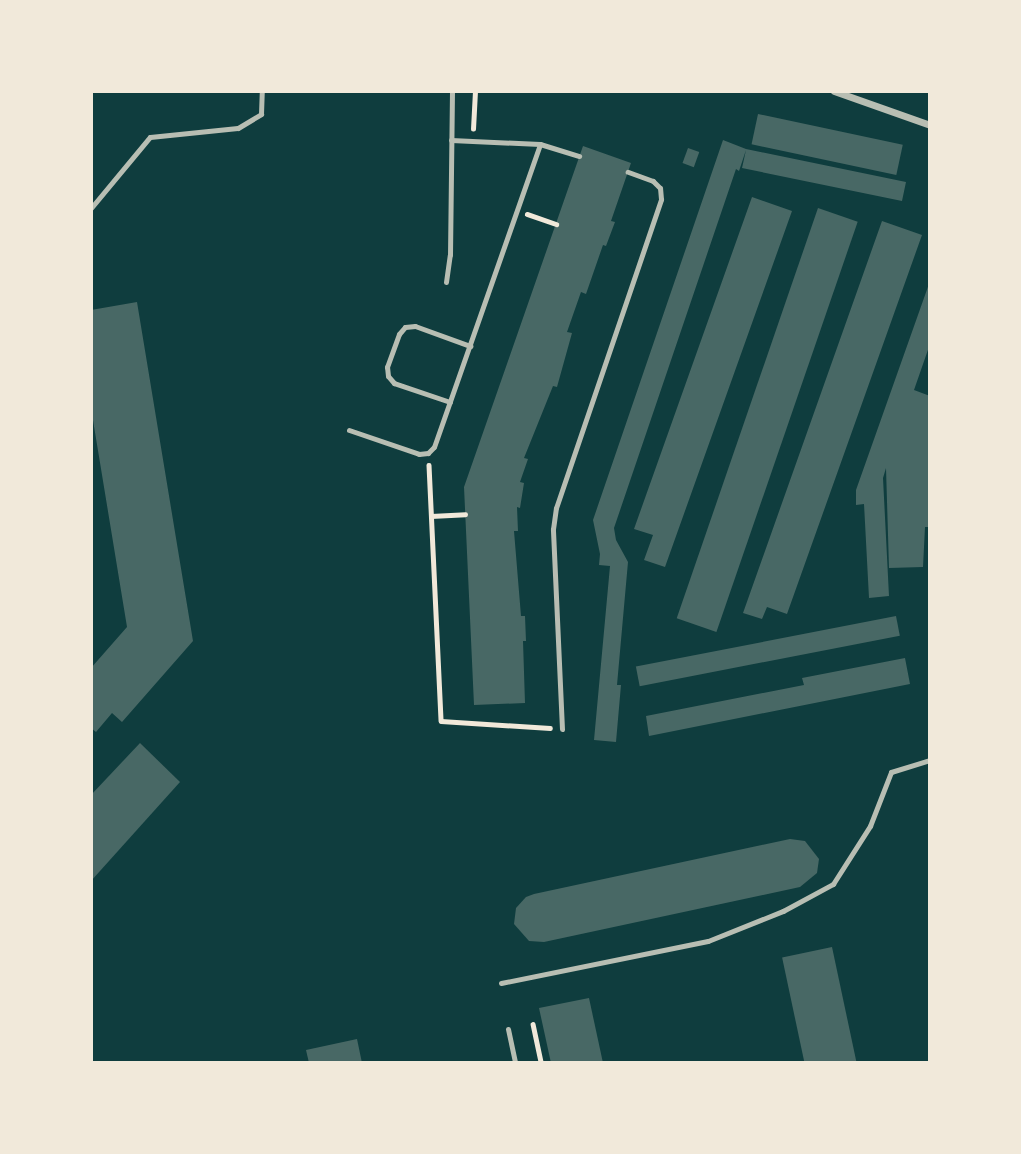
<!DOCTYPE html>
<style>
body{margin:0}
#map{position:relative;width:1021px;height:1154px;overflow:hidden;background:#0f3d3e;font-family:"Source Sans 3",sans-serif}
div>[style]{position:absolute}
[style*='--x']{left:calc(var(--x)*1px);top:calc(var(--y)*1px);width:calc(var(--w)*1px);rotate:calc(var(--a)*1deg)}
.building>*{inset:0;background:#486865;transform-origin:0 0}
.path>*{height:4.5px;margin:-2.25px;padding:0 2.25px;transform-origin:2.25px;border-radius:2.25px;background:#f1e9da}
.service>*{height:5px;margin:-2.5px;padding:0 2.5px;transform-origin:2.5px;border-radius:2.5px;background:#b8beb3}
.minor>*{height:7px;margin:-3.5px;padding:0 3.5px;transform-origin:3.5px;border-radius:3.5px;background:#b8beb3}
span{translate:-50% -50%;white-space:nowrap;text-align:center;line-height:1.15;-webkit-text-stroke:6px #f1e9da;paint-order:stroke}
.frame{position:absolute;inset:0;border:93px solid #f1e9da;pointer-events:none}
</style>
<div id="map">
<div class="building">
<i style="left:758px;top:114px;width:148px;height:31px;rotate:12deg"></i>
<i style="clip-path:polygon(723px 140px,746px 149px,906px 182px,902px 201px,742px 168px,746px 150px,739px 171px,736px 169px,614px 528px,616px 540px,628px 562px,617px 685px,621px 685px,616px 742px,594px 740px,610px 566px,599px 565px,600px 554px,593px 520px)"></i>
<i style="clip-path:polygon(583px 146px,631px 163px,611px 221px,615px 222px,606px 246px,603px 245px,586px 294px,581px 292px,567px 332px,572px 333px,557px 387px,553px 386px,524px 458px,528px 459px,520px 482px,524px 483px,520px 508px,517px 507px,518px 531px,514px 531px,521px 616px,525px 616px,526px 641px,523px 641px,525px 703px,474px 705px,464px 487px)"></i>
<i style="left:688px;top:148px;width:12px;height:16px;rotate:20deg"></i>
<i style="clip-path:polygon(752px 197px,792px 211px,665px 567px,644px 560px,653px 535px,634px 529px)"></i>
<i style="left:818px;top:208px;width:42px;height:434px;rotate:19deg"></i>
<i style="clip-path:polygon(882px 221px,922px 235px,787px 614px,767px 607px,762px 619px,743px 613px)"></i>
<i style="clip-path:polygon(930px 281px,930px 344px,914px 390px,930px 396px,930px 527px,925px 527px,923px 567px,889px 568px,886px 468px,883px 478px,889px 596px,869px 598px,864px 504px,856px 505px,856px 490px)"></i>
<i style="clip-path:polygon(137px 302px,193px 641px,122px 722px,112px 713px,96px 732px,91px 728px,91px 668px,127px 627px,91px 408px,91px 310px)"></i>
<i style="left:896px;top:616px;width:20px;height:265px;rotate:79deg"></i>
<i style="clip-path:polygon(905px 658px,910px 684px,649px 736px,646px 716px,804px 685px,802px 678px)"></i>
<i style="clip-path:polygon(140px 743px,180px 782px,91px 881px,91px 795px)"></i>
<i style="clip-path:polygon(790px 839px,805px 841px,819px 859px,817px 873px,800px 887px,544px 942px,529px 941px,514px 924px,516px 908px,526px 897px,534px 894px)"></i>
<i style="left:832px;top:947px;width:118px;height:51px;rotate:78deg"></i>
<i style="clip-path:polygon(589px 998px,603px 1063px,551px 1063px,539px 1008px)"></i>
<i style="clip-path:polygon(357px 1039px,362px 1063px,309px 1063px,306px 1050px)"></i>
</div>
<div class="path">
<i style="--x:473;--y:129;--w:38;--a:-87"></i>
<i style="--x:527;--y:214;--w:31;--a:19"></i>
<i style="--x:429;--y:465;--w:256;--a:87.3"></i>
<i style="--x:441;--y:721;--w:109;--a:3.7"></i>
<i style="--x:431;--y:516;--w:34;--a:-3"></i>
<i style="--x:533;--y:1024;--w:40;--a:78"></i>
</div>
<div class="service">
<i style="--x:451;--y:140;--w:89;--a:2.6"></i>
<i style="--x:540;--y:144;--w:41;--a:17.1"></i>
<i style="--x:91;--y:208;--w:92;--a:-50.3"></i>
<i style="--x:150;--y:137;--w:88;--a:-5.8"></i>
<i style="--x:238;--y:128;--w:27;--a:-31"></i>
<i style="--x:261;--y:114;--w:23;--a:-88"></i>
<i style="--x:446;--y:282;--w:27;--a:-82"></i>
<i style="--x:450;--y:255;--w:164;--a:-89.3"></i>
<i style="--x:450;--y:402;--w:59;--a:-161.3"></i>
<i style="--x:394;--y:383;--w:9;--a:-131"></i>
<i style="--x:388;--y:376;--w:9;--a:-96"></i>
<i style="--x:387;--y:367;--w:35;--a:-70"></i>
<i style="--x:399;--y:334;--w:9;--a:-49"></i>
<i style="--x:405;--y:327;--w:10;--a:-6"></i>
<i style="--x:415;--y:326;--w:59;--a:20"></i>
<i style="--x:349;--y:430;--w:74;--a:18.9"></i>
<i style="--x:419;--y:454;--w:9;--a:-6"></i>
<i style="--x:428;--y:453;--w:8;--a:-45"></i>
<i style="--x:434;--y:447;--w:321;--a:-70.7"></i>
<i style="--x:562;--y:729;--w:200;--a:-92.6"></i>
<i style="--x:553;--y:529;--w:21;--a:-82"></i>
<i style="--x:556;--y:508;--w:326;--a:-71.2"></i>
<i style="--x:661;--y:199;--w:11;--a:-95"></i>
<i style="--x:660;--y:188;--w:10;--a:-135"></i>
<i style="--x:653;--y:181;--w:27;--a:-160"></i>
<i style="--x:501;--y:983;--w:211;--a:-11.5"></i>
<i style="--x:708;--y:941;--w:81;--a:-21.8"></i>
<i style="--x:783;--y:911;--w:57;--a:-28.4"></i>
<i style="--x:833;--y:884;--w:69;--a:-57.5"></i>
<i style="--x:870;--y:826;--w:58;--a:-68.7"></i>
<i style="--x:891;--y:772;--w:41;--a:-17.1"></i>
<i style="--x:508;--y:1029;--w:35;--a:78"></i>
</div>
<div class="minor">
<i style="--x:834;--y:91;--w:102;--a:19.5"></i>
</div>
<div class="frame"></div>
</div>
